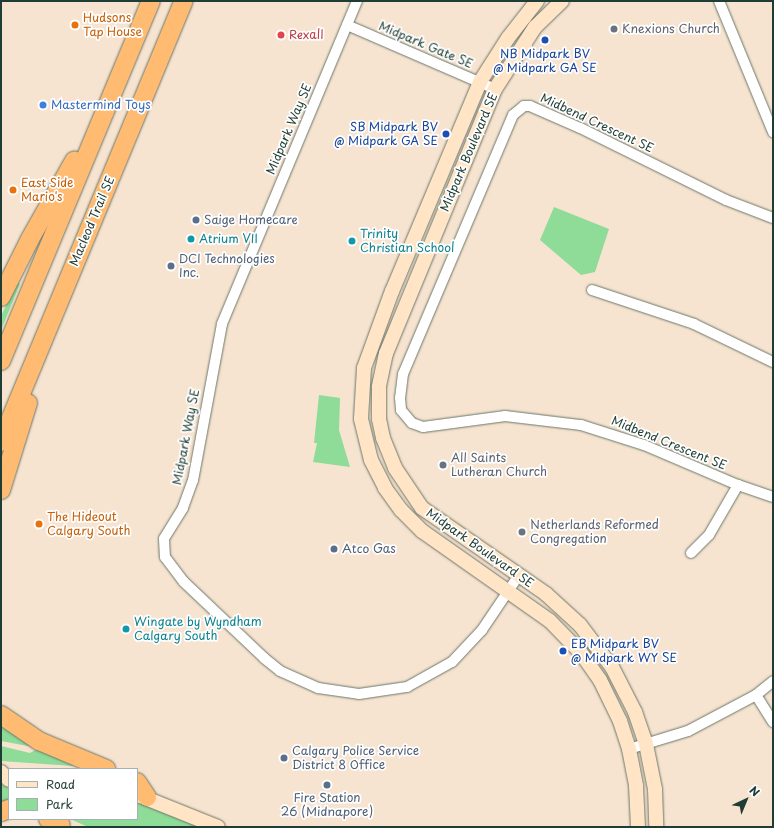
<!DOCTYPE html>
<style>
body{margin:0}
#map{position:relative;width:774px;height:828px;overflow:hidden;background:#f7e4d0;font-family:"Playpen Sans",sans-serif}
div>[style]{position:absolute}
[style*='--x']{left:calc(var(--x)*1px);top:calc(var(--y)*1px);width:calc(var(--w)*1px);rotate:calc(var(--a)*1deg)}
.green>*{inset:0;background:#8fdb98}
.roads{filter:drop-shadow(0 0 1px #6b776b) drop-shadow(0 0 1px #6b776b)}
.street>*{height:10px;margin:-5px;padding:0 5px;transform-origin:5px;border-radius:5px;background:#fff}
.secondary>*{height:14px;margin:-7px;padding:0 7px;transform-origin:7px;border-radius:7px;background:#ffe4c6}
.highway>*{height:18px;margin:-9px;padding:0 9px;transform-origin:9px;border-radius:9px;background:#ffbb71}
.dots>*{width:11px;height:11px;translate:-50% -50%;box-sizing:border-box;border:2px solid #fff;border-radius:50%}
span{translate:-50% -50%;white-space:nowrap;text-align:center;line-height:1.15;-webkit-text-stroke:3.5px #fff;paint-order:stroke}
.food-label{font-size:12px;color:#c56008}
.left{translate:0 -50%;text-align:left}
.worship-label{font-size:12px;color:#5b616d}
.health-label{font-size:12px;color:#be3a42}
.street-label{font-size:12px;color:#1f3d34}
.transit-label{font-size:12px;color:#164399}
.right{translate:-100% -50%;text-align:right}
.shop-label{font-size:12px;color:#366cbe}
.service-label{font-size:12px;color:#4e5e75}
.culture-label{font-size:12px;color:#0d838f}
.frame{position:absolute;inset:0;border:2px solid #1f3d34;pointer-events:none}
.legend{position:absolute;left:8px;top:768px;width:130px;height:52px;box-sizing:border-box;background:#fff;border:1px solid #a5b1ae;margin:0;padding:5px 7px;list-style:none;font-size:12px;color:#1f3d34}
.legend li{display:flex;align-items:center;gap:8px;height:20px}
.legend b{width:20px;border:1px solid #a5b1ae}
.north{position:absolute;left:726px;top:780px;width:40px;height:40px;-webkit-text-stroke:3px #fff;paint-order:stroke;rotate:44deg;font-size:11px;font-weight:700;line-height:16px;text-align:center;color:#1f3d34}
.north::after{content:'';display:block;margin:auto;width:14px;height:18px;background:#1f3d34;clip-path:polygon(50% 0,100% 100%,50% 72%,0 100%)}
</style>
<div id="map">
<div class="green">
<i style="clip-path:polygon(554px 207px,609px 229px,595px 272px,581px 275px,540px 240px)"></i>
<i style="clip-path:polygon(17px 282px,20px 284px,1px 330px,1px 316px)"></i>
<i style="clip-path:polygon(319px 395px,340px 398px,339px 430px,350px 467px,313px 462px,317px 443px,314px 443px)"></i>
<i style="clip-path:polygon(1px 723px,33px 747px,1px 741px)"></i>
<i style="clip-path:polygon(1px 746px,30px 753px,39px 748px,75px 761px,73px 766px,1px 761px)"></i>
<i style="clip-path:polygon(1px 784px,9px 788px,9px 802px,1px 805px)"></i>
<i style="clip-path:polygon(137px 802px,207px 827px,88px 827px,70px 819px,137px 819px)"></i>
</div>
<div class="roads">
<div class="street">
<i style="--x:357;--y:1;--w:350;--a:112.7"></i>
<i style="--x:222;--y:324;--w:159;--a:100.5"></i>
<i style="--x:193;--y:480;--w:30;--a:110"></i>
<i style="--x:183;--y:508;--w:36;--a:122"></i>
<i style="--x:164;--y:539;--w:18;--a:87"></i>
<i style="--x:165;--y:557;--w:31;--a:53"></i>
<i style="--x:184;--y:582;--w:110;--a:43.5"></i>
<i style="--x:264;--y:658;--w:21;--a:39"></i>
<i style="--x:280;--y:671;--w:42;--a:24.1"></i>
<i style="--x:318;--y:688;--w:41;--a:8.3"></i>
<i style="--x:359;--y:694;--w:49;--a:-8.3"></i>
<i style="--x:407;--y:687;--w:51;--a:-29.1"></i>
<i style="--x:452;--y:662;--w:44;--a:-46.8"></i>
<i style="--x:482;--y:630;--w:66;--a:-56.1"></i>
<i style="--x:719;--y:1;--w:142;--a:67.6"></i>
<i style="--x:347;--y:25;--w:161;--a:23.4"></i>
<i style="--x:773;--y:218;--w:50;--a:-159"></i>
<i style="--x:726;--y:200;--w:163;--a:-153.7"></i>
<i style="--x:580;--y:128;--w:55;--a:-156.3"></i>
<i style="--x:530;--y:106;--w:6;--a:180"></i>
<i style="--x:524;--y:106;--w:14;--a:141"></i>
<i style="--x:513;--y:115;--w:281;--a:113"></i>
<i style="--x:403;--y:374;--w:24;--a:97"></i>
<i style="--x:400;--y:398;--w:12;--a:85"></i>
<i style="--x:401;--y:410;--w:17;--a:50"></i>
<i style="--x:412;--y:423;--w:12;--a:20"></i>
<i style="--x:423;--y:427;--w:83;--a:-7.6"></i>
<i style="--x:505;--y:416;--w:77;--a:6.8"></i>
<i style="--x:581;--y:425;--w:66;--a:17.6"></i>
<i style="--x:644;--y:445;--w:102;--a:23.1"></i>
<i style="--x:738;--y:485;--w:37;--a:19"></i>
<i style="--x:592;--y:290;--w:108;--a:18.4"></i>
<i style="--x:694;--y:324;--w:88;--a:25.7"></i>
<i style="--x:691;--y:553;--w:25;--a:-45"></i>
<i style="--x:709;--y:535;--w:58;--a:-59.9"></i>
<i style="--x:756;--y:695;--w:32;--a:58"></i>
<i style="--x:629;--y:749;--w:62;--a:-17"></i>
<i style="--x:688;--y:731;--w:77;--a:-27.9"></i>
<i style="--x:756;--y:695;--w:22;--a:-39"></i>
</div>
<div class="secondary">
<i style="--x:537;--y:1;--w:47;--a:128.1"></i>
<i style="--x:508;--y:38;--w:52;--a:122.5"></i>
<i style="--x:480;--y:82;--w:227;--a:112.8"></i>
<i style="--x:392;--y:291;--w:82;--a:110"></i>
<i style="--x:364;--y:368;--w:51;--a:93.4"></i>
<i style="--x:361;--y:419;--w:42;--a:76.3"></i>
<i style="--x:371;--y:460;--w:31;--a:63"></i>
<i style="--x:385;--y:488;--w:27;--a:54"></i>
<i style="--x:401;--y:510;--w:30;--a:45"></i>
<i style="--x:422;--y:531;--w:156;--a:35.1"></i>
<i style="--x:550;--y:621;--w:45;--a:45.9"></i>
<i style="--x:581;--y:653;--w:33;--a:55"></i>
<i style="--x:600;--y:680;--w:46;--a:64"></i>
<i style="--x:620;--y:721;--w:29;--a:72"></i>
<i style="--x:629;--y:749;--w:38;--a:79"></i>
<i style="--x:636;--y:786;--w:41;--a:87.2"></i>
<i style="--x:562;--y:1;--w:37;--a:136"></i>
<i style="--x:535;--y:27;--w:74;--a:122.8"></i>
<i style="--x:495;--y:89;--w:286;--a:112.4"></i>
<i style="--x:386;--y:353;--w:35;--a:102"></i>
<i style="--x:379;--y:387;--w:32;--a:90"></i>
<i style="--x:379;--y:419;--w:19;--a:78"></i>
<i style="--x:383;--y:438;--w:32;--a:68"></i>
<i style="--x:395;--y:468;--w:48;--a:56"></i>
<i style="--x:422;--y:508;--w:151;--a:34.7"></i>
<i style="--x:546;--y:594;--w:46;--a:42.4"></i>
<i style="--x:580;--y:625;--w:53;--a:52.7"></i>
<i style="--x:612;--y:667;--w:51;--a:62.9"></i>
<i style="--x:635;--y:712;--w:34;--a:71"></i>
<i style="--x:646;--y:744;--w:46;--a:78.7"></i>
<i style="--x:655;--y:789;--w:38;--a:88"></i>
<i style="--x:1;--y:772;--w:11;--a:45"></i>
<i style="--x:138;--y:795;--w:86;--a:21.8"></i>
</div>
<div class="highway">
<i style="--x:1;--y:297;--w:65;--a:-63.4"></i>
<i style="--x:30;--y:239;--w:90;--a:-60.6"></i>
<i style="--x:1;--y:361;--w:390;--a:-67.4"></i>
<i style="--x:1;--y:442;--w:477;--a:-67.5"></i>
<i style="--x:1;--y:490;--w:91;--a:-72.8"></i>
<i style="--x:1;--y:715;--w:46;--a:34.4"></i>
<i style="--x:39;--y:741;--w:73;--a:22.7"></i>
<i style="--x:137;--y:782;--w:18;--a:56"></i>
<i style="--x:1;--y:812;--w:9;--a:-21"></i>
<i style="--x:48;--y:819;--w:14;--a:25"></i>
</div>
</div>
<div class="dots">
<i style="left:75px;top:25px;background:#e8710a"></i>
<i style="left:614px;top:29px;background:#6b7280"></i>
<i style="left:281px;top:35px;background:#e0444e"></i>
<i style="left:545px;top:40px;background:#1a4fb4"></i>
<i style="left:43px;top:105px;background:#3f7fe0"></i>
<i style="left:446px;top:134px;background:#1a4fb4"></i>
<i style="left:13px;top:190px;background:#e8710a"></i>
<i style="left:196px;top:220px;background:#5c6f8a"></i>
<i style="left:191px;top:239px;background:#0f9aa8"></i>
<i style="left:352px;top:241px;background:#0f9aa8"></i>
<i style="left:171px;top:266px;background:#5c6f8a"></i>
<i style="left:443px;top:465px;background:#6b7280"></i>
<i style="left:39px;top:524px;background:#e8710a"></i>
<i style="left:522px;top:532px;background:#6b7280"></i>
<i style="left:334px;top:549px;background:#5c6f8a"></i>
<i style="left:126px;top:629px;background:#0f9aa8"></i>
<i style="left:563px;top:651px;background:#1a4fb4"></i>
<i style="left:284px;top:758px;background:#5c6f8a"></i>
<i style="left:327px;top:785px;background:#5c6f8a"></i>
</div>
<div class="food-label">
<span class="left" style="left:83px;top:25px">Hudsons<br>Tap House</span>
<span class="left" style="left:21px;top:190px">East Side<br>Mario's</span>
<span class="left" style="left:47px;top:524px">The Hideout<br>Calgary South</span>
</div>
<div class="worship-label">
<span class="left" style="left:622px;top:29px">Knexions Church</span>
<span class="left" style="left:451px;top:465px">All Saints<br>Lutheran Church</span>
<span class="left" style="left:530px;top:532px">Netherlands Reformed<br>Congregation</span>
</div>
<div class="health-label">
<span class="left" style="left:289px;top:35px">Rexall</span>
</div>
<div class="street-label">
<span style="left:426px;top:45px;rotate:23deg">Midpark Gate SE</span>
<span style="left:597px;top:123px;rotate:25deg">Midbend Crescent SE</span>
<span style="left:289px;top:129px;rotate:-67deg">Midpark Way SE</span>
<span style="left:469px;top:152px;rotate:-67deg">Midpark Boulevard SE</span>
<span style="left:92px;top:221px;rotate:-67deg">Macleod Trail SE</span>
<span style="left:186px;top:437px;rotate:-79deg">Midpark Way SE</span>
<span style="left:669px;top:443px;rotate:22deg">Midbend Crescent SE</span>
<span style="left:480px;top:548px;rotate:35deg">Midpark Boulevard SE</span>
</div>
<div class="transit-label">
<span style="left:545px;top:61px">NB Midpark BV<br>@ Midpark GA SE</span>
<span class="right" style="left:438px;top:134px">SB Midpark BV<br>@ Midpark GA SE</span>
<span class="left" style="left:571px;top:651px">EB Midpark BV<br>@ Midpark WY SE</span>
</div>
<div class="shop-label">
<span class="left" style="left:51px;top:105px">Mastermind Toys</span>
</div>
<div class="service-label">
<span class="left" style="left:204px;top:220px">Saige Homecare</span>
<span class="left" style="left:179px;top:266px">DCI Technologies<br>Inc.</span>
<span class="left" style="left:342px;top:549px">Atco Gas</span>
<span class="left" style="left:292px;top:758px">Calgary Police Service<br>District 8 Office</span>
<span style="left:327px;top:805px">Fire Station<br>26 (Midnapore)</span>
</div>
<div class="culture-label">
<span class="left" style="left:360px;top:241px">Trinity<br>Christian School</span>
<span class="left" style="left:199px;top:239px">Atrium VII</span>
<span class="left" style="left:134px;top:629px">Wingate by Wyndham<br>Calgary South</span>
</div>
<div class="frame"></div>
<ul class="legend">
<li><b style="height:5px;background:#ffe4c6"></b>Road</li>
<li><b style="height:11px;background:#8fdb98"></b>Park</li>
</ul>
<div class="north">N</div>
</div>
